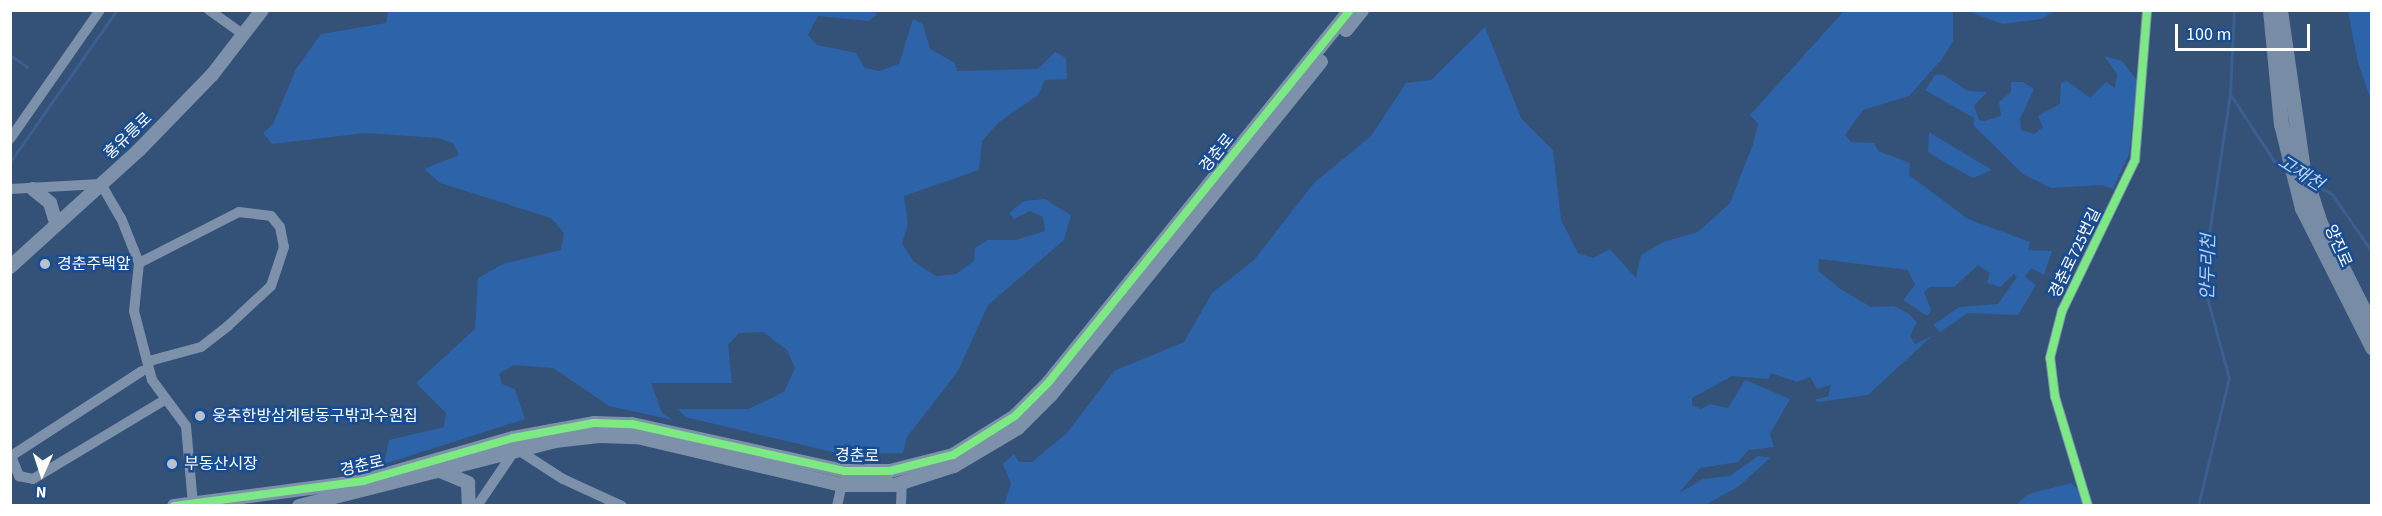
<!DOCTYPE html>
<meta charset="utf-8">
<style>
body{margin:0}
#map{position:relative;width:2382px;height:516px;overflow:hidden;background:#345177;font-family:"Source Sans 3","Noto Sans KR",sans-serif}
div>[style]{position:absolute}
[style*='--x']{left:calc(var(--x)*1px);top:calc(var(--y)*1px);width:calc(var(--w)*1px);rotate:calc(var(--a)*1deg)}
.green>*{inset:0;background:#2d63a9}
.stream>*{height:3px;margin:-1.5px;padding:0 1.5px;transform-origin:1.5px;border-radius:1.5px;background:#3a5f90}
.minor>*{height:10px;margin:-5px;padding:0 5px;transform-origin:5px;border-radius:5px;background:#7d91aa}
.tertiary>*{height:14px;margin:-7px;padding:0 7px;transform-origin:7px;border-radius:7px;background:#7d91aa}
.secondary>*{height:15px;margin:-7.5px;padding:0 7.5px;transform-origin:7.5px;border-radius:7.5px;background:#788ca6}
.cycleway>*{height:8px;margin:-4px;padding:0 4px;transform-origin:4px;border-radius:4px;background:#7ce984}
.dots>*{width:16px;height:16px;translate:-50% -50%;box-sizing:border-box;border:3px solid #194d92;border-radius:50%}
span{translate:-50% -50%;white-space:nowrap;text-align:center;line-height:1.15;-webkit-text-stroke:5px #194d92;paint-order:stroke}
.street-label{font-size:16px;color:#fff}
.poi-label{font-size:16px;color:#fff}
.left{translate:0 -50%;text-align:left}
.water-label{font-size:18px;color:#b5d2f6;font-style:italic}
.frame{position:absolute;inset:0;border:12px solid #fff;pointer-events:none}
.north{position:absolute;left:12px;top:444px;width:60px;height:60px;-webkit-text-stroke:4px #194d92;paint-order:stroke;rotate:183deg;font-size:16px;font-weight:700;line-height:24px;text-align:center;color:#fff}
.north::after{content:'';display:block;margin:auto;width:21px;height:27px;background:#fff;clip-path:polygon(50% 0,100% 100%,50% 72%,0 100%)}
.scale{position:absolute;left:2175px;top:24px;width:135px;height:27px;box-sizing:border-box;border:3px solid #fff;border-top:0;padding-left:8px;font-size:18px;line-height:21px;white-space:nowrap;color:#fff;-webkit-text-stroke:4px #194d92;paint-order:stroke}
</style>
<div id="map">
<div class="green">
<i style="clip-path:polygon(388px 11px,874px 11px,877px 15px,868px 21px,818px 16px,808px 35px,817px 45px,856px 53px,865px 68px,879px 71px,899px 64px,913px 19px,923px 24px,930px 49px,955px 63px,957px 71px,1038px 69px,1055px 52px,1066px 58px,1067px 79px,1045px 80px,1038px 95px,999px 122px,982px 141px,979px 170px,904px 196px,908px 224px,902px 244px,914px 262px,936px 276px,956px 274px,974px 261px,975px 248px,988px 240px,1016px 240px,1045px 231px,1043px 217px,1030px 211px,1014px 219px,1009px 213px,1024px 201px,1045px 199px,1071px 215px,1064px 240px,988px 305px,958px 371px,907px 437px,903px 453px,837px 453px,685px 417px,678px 409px,748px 409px,784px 392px,795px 368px,787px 350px,763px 332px,739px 333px,728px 345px,732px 383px,651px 383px,662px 413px,673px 420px,609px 406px,553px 368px,513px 365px,499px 374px,502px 384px,515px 389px,525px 419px,384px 464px,389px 440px,444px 427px,446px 413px,416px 383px,475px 329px,478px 278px,503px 264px,561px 250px,564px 233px,551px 218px,440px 183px,424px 169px,459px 155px,453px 143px,438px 138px,365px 133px,272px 144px,263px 133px,273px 124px,296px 69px,321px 34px,386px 23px)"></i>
<i style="clip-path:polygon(1844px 11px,1953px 11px,1953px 41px,1942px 59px,1909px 96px,1863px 110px,1845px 135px,1851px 142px,1874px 143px,1878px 151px,1910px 163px,1909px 175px,1968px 219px,2030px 242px,2028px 250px,2052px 251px,2044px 275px,2031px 268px,2025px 277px,2036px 285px,2018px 315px,1968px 313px,1940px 332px,1933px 325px,1959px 307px,1998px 304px,2017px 277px,2014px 274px,2000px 287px,1987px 283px,1990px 273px,1978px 265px,1954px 287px,1930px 287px,1924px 292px,1931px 310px,1927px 316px,1903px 300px,1915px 285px,1908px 270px,1819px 259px,1818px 271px,1842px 290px,1871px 307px,1894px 306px,1908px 313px,1917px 322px,1910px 336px,1915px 344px,1932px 336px,1868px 395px,1819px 402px,1814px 400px,1828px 396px,1831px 385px,1817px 389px,1810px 377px,1797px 382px,1771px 373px,1769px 379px,1732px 376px,1692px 398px,1692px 405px,1701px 409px,1710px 404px,1728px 408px,1745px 380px,1790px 399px,1770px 434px,1774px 447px,1749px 450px,1738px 462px,1700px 468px,1679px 493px,1703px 479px,1730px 476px,1758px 456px,1770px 458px,1738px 487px,1703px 506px,1004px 505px,1011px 484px,1003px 464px,1014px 454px,1019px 462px,1032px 462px,1067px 433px,1114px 371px,1184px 342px,1212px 293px,1254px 260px,1314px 183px,1371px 136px,1406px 83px,1431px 80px,1485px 27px,1521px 118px,1553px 150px,1561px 220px,1578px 253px,1593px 258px,1610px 249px,1636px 278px,1641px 255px,1663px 242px,1698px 232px,1730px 203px,1753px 144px,1758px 124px,1750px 115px)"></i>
<i style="clip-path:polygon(1968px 11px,2055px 11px,2041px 19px,2002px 24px)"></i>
<i style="clip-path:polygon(2348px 11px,2371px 11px,2371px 100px,2358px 63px)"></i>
<i style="clip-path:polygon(2104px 56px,2122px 61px,2137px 80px,2129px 154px,2113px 189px,2101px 185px,2051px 188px,2023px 174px,1974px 126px,1974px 118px,1925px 90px,1935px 75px,1944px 75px,1968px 91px,1987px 92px,1974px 106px,1979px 120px,1985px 121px,2001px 116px,1999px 102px,2011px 92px,2011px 82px,2023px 82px,2034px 89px,2020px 119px,2021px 130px,2034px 134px,2043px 127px,2038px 116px,2060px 104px,2061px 83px,2067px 81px,2090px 98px,2106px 82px,2115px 88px,2117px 74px)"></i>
<i style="clip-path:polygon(1929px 132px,1992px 170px,1973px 178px,1949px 165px,1928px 152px)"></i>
<i style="clip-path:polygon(2071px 483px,2082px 493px,2084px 506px,2014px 506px,2029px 494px)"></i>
</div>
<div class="stream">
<i style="--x:10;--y:55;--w:21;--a:35"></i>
<i style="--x:2230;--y:94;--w:80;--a:56.7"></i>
<i style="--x:2274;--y:161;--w:15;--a:28"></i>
<i style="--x:10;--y:162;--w:186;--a:-54.9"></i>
<i style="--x:2313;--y:184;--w:21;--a:28"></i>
<i style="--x:2332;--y:194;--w:70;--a:55.4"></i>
<i style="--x:2198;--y:506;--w:132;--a:-76.4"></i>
<i style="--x:2229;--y:378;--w:87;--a:-105.3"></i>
<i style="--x:2206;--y:294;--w:60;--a:-87.1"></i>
<i style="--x:2209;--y:234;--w:142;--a:-81.5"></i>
<i style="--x:2230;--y:94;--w:84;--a:-87.3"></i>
</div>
<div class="minor">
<i style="--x:209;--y:10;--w:43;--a:35.5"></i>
<i style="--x:10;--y:139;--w:157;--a:-55.1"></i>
<i style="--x:10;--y:189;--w:91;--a:-3.1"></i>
<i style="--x:101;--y:184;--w:39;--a:60"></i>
<i style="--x:121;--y:218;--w:48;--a:68.2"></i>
<i style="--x:139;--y:263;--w:48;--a:95.9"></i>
<i style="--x:134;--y:311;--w:71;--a:75.4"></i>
<i style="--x:152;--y:380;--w:57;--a:53.5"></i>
<i style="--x:186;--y:426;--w:78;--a:84.9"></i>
<i style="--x:139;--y:263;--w:112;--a:-27"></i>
<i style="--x:239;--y:212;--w:32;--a:7"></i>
<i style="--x:271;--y:216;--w:14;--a:51"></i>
<i style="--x:280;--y:227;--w:20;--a:79"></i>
<i style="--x:284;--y:247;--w:41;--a:108.4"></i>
<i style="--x:271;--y:286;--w:59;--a:137.1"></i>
<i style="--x:228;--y:326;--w:34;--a:142"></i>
<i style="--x:201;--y:347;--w:54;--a:164.9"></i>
<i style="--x:142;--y:371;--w:156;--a:147"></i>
<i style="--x:11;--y:456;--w:22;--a:68"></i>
<i style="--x:19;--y:476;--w:14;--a:12"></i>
<i style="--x:33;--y:479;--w:155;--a:-31"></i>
<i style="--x:515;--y:448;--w:57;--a:32.9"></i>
<i style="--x:563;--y:479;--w:65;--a:24.6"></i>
<i style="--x:477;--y:506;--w:68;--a:-55.8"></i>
<i style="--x:837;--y:506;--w:22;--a:-77"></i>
<i style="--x:901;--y:506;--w:23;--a:-88"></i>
<i style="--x:2088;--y:506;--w:114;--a:-106.8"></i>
<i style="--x:2055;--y:397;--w:39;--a:-97"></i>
<i style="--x:2050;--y:358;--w:49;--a:-75.7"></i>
<i style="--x:2062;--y:311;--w:168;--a:-64.2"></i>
<i style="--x:2135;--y:160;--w:150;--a:-85.4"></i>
</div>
<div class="tertiary">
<i style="--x:1346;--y:30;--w:26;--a:-51"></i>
<i style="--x:33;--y:189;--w:22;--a:39"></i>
<i style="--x:50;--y:203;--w:21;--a:73"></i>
<i style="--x:10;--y:267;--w:174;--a:-42.2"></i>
<i style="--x:139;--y:150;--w:105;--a:-45.8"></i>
<i style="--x:212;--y:75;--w:82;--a:-52.4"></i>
<i style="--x:438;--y:470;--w:33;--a:23"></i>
<i style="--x:468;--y:483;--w:23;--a:88"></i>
<i style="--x:174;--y:506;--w:191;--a:-7.5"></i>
<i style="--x:363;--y:481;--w:156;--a:-16"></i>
<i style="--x:513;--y:438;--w:82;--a:-10.5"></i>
<i style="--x:594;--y:423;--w:38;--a:2"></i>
<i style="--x:632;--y:424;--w:217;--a:12.5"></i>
<i style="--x:844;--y:471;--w:46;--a:0"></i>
<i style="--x:890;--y:471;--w:65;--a:-14.3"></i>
<i style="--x:953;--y:455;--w:73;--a:-32.2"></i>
<i style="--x:1015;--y:416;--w:47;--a:-45"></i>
<i style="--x:1048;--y:383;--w:480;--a:-51"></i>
<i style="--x:299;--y:506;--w:264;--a:-14.2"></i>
<i style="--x:555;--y:441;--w:44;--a:-6.5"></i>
<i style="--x:599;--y:436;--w:38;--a:2"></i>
<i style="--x:637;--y:437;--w:211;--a:13.2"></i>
<i style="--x:842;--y:485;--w:53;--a:0"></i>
<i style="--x:895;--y:485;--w:62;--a:-17.9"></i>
<i style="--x:954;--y:466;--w:74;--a:-30.7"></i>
<i style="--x:1018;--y:428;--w:47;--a:-45"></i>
<i style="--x:1051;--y:395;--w:429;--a:-51"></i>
</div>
<div class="secondary">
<i style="--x:2270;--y:10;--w:115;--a:84.5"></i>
<i style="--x:2281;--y:124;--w:87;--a:76"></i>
<i style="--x:2302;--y:208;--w:156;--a:63.3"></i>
<i style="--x:2280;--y:10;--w:162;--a:81.8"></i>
<i style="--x:2303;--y:170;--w:56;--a:72.2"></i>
<i style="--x:2320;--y:223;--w:116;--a:63.4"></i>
</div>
<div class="cycleway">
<i style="--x:174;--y:506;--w:191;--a:-7.5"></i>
<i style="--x:363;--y:481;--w:156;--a:-16"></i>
<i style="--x:513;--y:438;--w:82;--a:-10.5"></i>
<i style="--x:594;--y:423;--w:38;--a:2"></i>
<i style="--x:632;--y:424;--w:217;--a:12.5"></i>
<i style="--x:844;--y:471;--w:46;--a:0"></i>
<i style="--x:890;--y:471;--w:65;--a:-14.3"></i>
<i style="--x:953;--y:455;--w:73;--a:-32.2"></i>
<i style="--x:1015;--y:416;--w:47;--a:-45"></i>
<i style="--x:1048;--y:383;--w:480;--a:-51"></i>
<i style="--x:2088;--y:506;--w:114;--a:-106.8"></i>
<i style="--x:2055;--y:397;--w:39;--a:-97"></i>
<i style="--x:2050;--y:358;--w:49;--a:-75.7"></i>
<i style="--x:2062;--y:311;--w:168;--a:-64.2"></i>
<i style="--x:2135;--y:160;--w:150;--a:-85.4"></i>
</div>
<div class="dots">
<i style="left:45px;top:264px;background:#b8c2cf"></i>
<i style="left:200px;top:416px;background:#b8c2cf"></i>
<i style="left:172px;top:464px;background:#b8c2cf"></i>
</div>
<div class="street-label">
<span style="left:128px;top:136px;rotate:-44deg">홍유릉로</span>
<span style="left:1217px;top:153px;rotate:-51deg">경춘로</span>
<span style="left:2338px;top:246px;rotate:66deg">양진로</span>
<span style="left:2075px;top:253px;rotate:-64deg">경춘로725번길</span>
<span style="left:857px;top:456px;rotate:2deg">경춘로</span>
<span style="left:362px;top:466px;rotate:-13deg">경춘로</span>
</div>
<div class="poi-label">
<span class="left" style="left:57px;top:264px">경춘주택앞</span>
<span class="left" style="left:212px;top:416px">웅추한방삼계탕동구밖과수원집</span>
<span class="left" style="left:184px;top:464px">부동산시장</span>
</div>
<div class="water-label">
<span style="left:2300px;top:174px;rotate:32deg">고재천</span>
<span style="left:2209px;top:267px;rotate:-89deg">안두리천</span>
</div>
<div class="frame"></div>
<div class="north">N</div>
<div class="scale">100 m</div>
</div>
